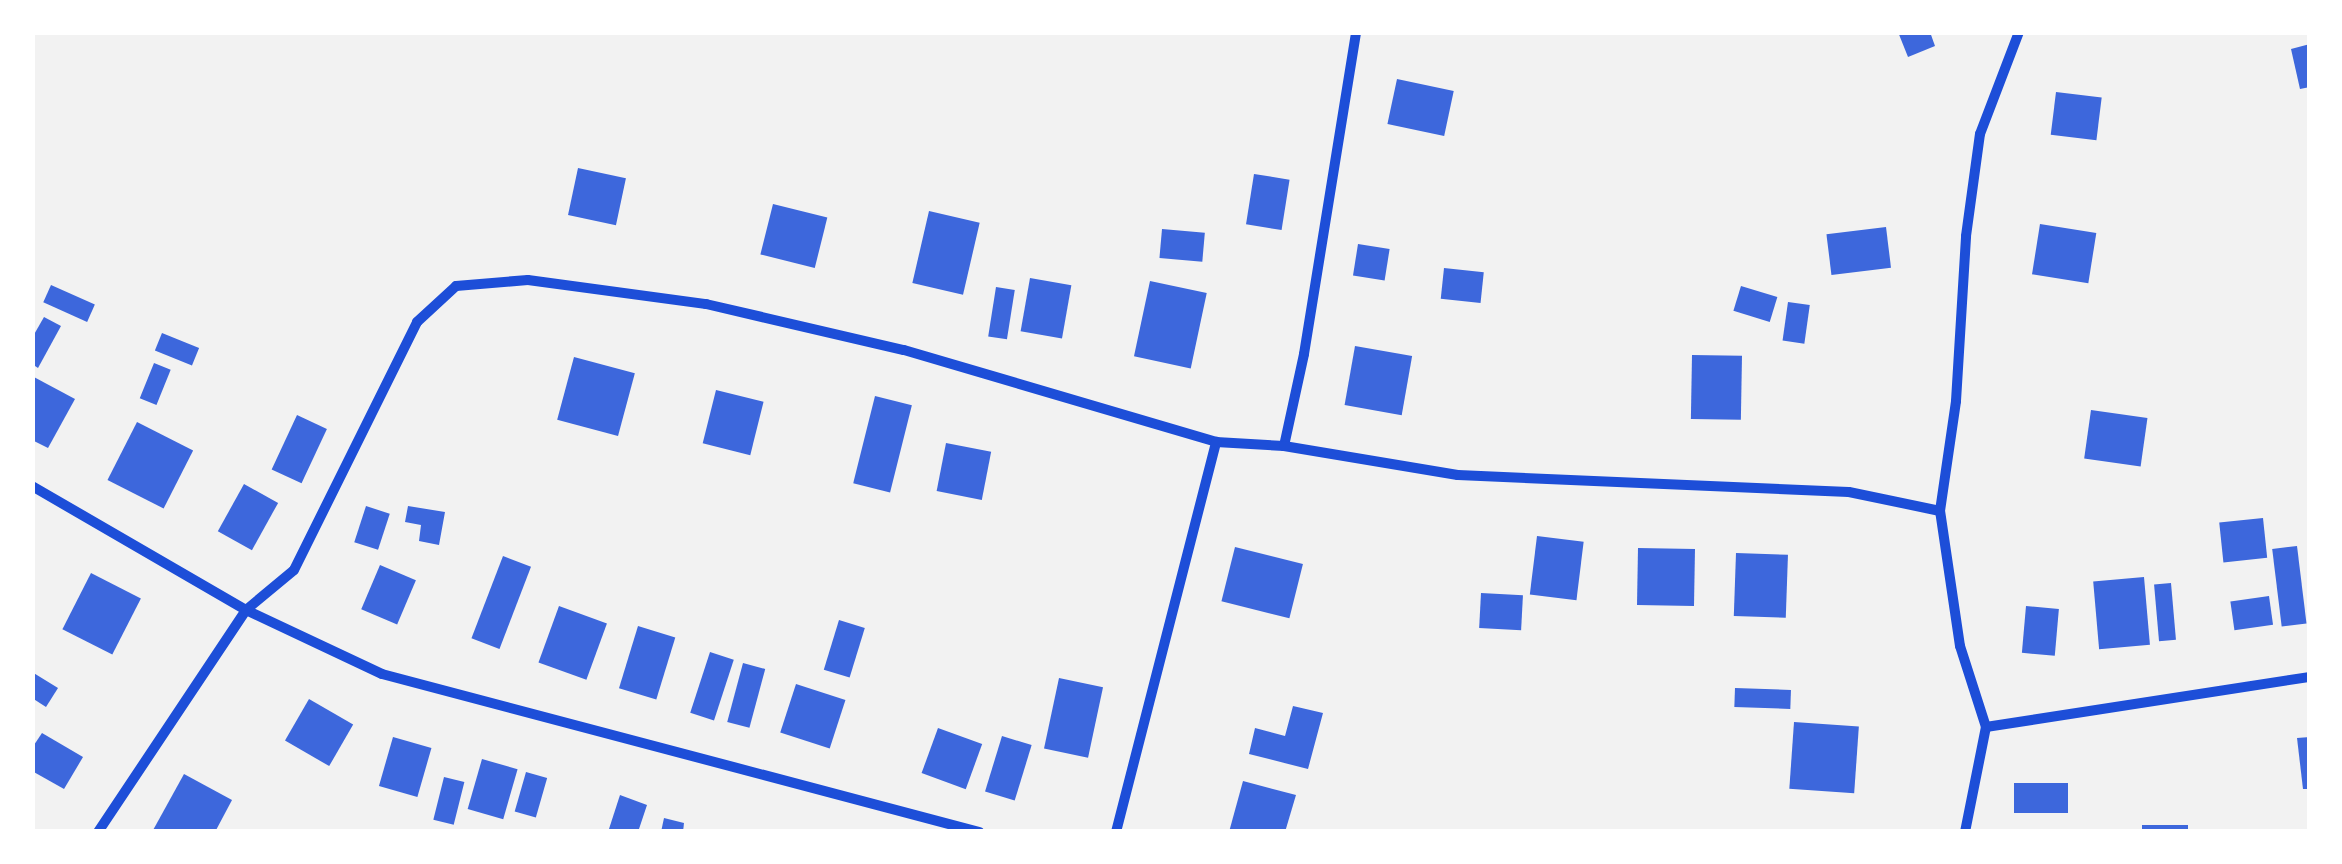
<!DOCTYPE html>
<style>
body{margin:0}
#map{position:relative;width:2342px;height:864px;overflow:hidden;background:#f2f2f2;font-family:Arial,sans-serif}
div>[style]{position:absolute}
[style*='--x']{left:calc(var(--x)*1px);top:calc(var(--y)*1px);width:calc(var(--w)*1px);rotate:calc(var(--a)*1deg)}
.building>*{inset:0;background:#3d67dc;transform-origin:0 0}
.minor>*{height:10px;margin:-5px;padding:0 5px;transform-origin:5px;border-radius:5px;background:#1d4ed8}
span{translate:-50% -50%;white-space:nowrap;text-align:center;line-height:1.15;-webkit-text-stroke:8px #fff;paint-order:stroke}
.frame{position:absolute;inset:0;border:35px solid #fff;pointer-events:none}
</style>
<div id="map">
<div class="building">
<i style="clip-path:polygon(1898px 32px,1930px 32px,1935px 46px,1908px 57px)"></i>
<i style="clip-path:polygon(2310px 44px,2310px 87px,2300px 89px,2291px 49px)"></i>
<i style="left:1397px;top:79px;width:58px;height:46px;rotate:12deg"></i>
<i style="left:2056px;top:92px;width:46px;height:43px;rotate:7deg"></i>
<i style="left:578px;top:168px;width:49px;height:48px;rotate:12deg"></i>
<i style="left:1254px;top:174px;width:36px;height:51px;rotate:9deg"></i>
<i style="left:773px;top:204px;width:56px;height:52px;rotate:14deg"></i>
<i style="left:929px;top:211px;width:52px;height:74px;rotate:13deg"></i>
<i style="left:2040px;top:224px;width:57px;height:51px;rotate:9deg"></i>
<i style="left:1886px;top:227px;width:41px;height:60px;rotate:83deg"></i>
<i style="left:1162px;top:229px;width:43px;height:29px;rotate:5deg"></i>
<i style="left:1358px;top:244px;width:32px;height:32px;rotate:9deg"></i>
<i style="left:1444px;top:268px;width:40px;height:31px;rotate:6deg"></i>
<i style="left:1030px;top:278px;width:42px;height:54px;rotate:10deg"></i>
<i style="left:1150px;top:281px;width:58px;height:77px;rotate:12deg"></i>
<i style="left:51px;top:285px;width:48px;height:19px;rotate:24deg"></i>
<i style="left:1741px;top:286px;width:38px;height:26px;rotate:17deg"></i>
<i style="left:996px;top:287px;width:19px;height:50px;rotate:9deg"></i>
<i style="left:1788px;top:302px;width:22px;height:39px;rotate:8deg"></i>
<i style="clip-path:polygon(44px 317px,61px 326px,38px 368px,32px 364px,32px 338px)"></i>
<i style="left:162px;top:333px;width:40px;height:19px;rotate:22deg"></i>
<i style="left:1355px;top:346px;width:58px;height:60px;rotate:10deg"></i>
<i style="left:1692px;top:355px;width:50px;height:64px;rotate:1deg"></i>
<i style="left:574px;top:357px;width:63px;height:65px;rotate:15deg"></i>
<i style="left:154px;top:363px;width:18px;height:38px;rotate:22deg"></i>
<i style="clip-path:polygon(32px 376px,75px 399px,48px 448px,32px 440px)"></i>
<i style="left:716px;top:390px;width:49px;height:55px;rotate:14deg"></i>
<i style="left:875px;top:396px;width:38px;height:90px;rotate:14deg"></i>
<i style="left:2091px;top:410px;width:57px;height:49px;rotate:8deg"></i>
<i style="left:297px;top:415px;width:33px;height:60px;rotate:25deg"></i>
<i style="left:137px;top:422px;width:63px;height:65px;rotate:27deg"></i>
<i style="left:946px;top:443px;width:46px;height:49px;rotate:11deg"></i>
<i style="left:244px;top:484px;width:39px;height:54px;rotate:29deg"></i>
<i style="left:366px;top:506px;width:25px;height:38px;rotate:18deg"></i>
<i style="clip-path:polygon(408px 506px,445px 512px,439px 545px,419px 541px,421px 525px,405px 522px)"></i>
<i style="left:2263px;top:518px;width:40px;height:44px;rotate:84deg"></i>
<i style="left:1537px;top:536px;width:47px;height:59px;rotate:7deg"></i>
<i style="left:2297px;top:546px;width:78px;height:25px;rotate:83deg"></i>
<i style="left:1235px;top:547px;width:70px;height:56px;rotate:14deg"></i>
<i style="left:1638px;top:548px;width:57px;height:57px;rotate:1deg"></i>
<i style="left:1736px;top:553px;width:52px;height:63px;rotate:2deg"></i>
<i style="left:503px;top:556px;width:30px;height:88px;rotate:21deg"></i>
<i style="left:380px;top:565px;width:39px;height:48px;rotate:23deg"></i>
<i style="left:91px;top:573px;width:56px;height:63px;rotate:27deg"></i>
<i style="left:2144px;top:577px;width:68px;height:51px;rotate:85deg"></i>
<i style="left:2171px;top:583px;width:57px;height:17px;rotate:85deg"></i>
<i style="left:1481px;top:593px;width:42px;height:35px;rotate:3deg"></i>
<i style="left:2269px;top:596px;width:29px;height:39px;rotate:82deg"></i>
<i style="left:559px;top:606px;width:51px;height:60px;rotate:20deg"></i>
<i style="left:2026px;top:606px;width:33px;height:47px;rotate:5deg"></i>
<i style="left:839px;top:620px;width:27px;height:52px;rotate:17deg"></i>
<i style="left:638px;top:626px;width:39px;height:65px;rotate:17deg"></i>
<i style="left:710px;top:652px;width:25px;height:64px;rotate:18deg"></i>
<i style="left:743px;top:663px;width:23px;height:61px;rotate:15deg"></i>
<i style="clip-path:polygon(32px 672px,58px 688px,46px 707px,32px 698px)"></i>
<i style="left:1059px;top:678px;width:45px;height:72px;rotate:12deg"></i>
<i style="left:796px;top:684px;width:52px;height:51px;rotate:18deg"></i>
<i style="left:1735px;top:688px;width:56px;height:19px;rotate:2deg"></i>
<i style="left:309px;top:699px;width:51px;height:48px;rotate:30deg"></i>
<i style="clip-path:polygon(1293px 706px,1323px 713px,1308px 769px,1249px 754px,1255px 728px,1285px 736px)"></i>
<i style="left:1794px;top:722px;width:65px;height:67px;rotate:4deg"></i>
<i style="left:938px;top:728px;width:47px;height:48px;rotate:20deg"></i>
<i style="clip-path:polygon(42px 733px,83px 757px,64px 789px,32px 771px,32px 748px)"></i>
<i style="left:1002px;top:736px;width:31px;height:58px;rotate:17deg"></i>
<i style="left:393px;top:737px;width:40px;height:51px;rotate:16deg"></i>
<i style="clip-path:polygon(2310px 737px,2310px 789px,2303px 789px,2297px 738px)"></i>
<i style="left:482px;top:759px;width:37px;height:52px;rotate:16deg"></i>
<i style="left:526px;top:772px;width:22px;height:41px;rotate:16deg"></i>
<i style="clip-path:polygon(184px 774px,232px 800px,215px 832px,152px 832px)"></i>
<i style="left:444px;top:777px;width:21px;height:44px;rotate:14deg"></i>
<i style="clip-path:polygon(1243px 781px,1296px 795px,1285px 832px,1229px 832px)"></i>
<i style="left:2014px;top:783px;width:54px;height:30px"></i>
<i style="clip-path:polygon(620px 795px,647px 805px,638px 832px,608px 832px)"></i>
<i style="clip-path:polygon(664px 818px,684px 823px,683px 832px,661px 832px)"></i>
<i style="left:2142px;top:825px;width:46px;height:7px"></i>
</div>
<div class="minor">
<i style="--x:1284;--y:446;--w:94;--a:-77.7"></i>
<i style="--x:1304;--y:354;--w:326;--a:-80.8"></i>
<i style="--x:32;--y:486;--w:247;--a:30.1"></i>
<i style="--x:246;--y:610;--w:150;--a:25.2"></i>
<i style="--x:382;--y:674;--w:618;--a:14.82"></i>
<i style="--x:1986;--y:727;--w:328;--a:-8.8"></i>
<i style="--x:98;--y:832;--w:267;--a:-56.3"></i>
<i style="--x:246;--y:610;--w:62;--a:-39.8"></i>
<i style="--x:294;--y:570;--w:277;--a:-63.6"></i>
<i style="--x:417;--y:322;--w:53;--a:-42.7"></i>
<i style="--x:456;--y:286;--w:72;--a:-4.8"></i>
<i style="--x:528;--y:280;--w:180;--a:7.7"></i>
<i style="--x:706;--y:304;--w:203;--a:13.1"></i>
<i style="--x:904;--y:350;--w:325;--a:16.4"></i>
<i style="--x:1216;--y:442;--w:68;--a:3.4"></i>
<i style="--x:1284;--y:446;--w:176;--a:9.5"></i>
<i style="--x:1458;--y:475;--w:391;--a:2.5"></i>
<i style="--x:1849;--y:492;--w:93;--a:11.8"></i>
<i style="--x:1116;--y:832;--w:403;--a:-75.6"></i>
<i style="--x:1965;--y:832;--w:107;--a:-78.7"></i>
<i style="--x:1986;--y:727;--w:85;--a:-107.8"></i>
<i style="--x:1960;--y:646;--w:136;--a:-98.4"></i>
<i style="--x:1940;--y:511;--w:111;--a:-81.7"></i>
<i style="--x:1956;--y:401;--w:165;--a:-86.5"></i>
<i style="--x:1966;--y:236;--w:103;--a:-82.2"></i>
<i style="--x:1980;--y:134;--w:109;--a:-69.1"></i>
</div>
<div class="frame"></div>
</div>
